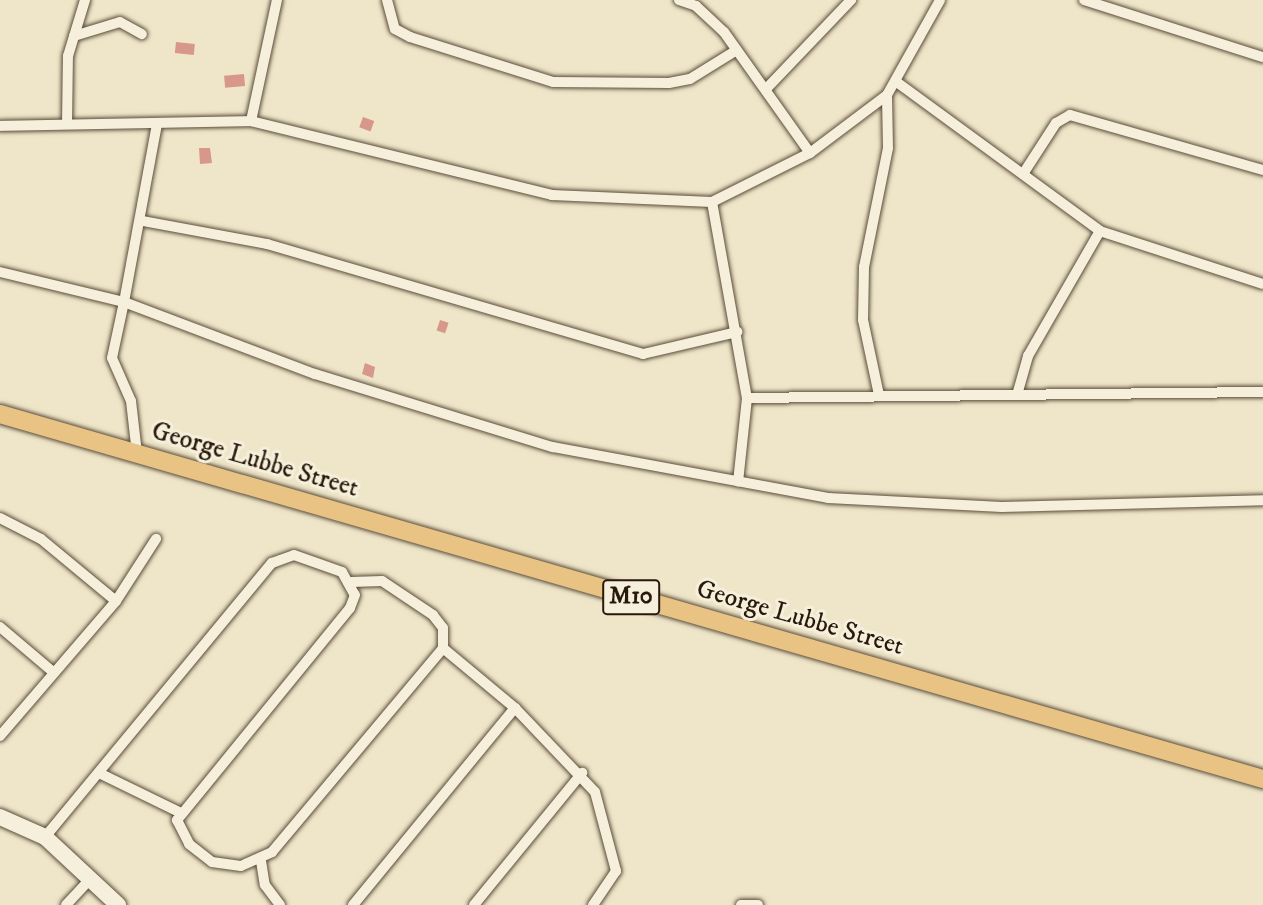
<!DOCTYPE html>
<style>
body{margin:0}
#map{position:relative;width:1263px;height:905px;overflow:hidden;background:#efe6c9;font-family:"IM FELL DW Pica",serif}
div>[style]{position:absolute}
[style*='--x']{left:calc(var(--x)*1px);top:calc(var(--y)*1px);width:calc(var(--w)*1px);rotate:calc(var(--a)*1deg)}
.building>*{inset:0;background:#d7978a;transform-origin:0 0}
.roads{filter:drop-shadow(0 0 2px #5a4c3a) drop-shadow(0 0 2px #5a4c3a)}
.street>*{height:10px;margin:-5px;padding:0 5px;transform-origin:5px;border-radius:5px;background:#f5efdc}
.secondary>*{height:16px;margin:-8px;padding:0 8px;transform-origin:8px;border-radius:8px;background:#f5efdc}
.primary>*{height:18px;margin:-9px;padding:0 9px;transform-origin:9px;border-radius:9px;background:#e8c384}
span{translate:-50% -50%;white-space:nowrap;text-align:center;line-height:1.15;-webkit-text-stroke:6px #f5efdc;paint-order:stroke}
.shield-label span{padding:2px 5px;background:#f5efdc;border:2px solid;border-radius:5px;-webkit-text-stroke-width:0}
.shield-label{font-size:24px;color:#29190a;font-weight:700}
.street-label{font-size:26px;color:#29190a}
</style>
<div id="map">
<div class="building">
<i style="left:176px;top:42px;width:19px;height:11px;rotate:6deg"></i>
<i style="left:244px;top:74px;width:12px;height:20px;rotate:85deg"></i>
<i style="left:363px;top:117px;width:12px;height:11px;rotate:20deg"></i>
<i style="clip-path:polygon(199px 148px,210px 148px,212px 163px,200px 164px)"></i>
<i style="left:440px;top:320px;width:9px;height:11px;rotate:18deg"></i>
<i style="clip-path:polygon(365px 363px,375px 367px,373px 378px,362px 374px)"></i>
</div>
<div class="roads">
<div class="street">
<i style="--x:387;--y:0;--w:30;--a:75"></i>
<i style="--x:395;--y:29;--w:17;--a:28"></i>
<i style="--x:410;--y:37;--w:150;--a:17.5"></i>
<i style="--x:553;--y:82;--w:116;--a:0.5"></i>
<i style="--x:669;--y:83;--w:21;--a:-11"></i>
<i style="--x:690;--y:79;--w:55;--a:-31.7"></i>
<i style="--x:679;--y:0;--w:18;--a:19"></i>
<i style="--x:696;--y:6;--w:38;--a:43"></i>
<i style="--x:724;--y:32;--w:148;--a:54.6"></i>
<i style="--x:1084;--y:0;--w:188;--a:17.7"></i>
<i style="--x:74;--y:36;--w:48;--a:-16.9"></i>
<i style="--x:120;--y:22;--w:25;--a:29"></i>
<i style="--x:898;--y:83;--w:250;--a:36.2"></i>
<i style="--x:1100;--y:231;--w:171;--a:18"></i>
<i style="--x:767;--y:88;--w:122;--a:-46.3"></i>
<i style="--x:251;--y:121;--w:124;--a:-77.9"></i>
<i style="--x:67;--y:124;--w:68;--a:-89.2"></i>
<i style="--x:68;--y:56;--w:59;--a:-73.1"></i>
<i style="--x:157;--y:124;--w:181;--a:100.5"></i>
<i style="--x:124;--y:302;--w:204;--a:20.7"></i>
<i style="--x:315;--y:374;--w:249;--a:17.1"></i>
<i style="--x:553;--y:447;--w:280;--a:10.5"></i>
<i style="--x:828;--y:498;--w:174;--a:3"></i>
<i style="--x:1002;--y:507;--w:261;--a:-1.5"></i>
<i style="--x:0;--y:126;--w:251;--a:-1.1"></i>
<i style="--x:251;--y:121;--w:310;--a:13.8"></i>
<i style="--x:552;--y:195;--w:160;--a:2.5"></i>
<i style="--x:712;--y:202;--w:110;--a:-26.6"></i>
<i style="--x:810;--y:153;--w:96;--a:-37"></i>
<i style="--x:887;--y:95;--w:109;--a:-60.8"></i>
<i style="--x:1023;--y:174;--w:61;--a:-57.1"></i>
<i style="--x:1056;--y:123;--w:16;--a:-30"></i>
<i style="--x:1070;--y:115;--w:201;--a:15.9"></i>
<i style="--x:712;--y:202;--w:199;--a:79.9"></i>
<i style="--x:747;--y:398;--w:84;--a:96.1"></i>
<i style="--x:143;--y:221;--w:126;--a:10.5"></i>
<i style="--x:267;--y:244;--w:392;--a:16.3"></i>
<i style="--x:643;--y:354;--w:97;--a:-13.2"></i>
<i style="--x:0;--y:272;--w:128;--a:13.6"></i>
<i style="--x:124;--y:302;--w:57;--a:102.1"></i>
<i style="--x:112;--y:358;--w:47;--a:66.2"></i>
<i style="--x:131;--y:401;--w:53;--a:83.5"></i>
<i style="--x:879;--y:395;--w:77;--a:-102"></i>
<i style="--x:863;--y:320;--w:53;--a:-88.9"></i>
<i style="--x:864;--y:267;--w:121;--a:-78.6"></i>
<i style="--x:888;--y:148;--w:53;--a:-91.1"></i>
<i style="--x:1017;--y:395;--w:41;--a:-74.2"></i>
<i style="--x:1028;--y:356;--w:144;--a:-60.1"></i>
<i style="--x:747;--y:398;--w:516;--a:-0.67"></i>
<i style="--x:0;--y:518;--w:46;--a:27.1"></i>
<i style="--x:41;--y:539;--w:97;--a:39.6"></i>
<i style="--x:0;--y:627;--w:70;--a:40.3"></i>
<i style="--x:443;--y:648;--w:94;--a:39.8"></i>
<i style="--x:515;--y:708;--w:116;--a:46.4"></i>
<i style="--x:595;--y:792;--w:82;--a:75.1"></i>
<i style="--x:616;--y:871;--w:41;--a:124.1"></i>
<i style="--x:0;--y:736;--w:178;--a:-49.3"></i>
<i style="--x:116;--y:601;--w:74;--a:-57.2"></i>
<i style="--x:99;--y:773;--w:89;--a:26"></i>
<i style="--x:45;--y:837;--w:356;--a:-50.4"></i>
<i style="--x:272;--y:563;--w:23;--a:-20"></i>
<i style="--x:294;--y:555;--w:51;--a:19.5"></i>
<i style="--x:342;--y:572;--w:26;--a:61"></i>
<i style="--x:355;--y:595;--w:14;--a:111"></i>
<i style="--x:350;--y:608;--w:274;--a:129.2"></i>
<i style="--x:177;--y:820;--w:27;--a:63"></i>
<i style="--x:189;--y:844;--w:29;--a:38"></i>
<i style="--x:212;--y:862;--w:29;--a:8"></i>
<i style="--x:241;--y:866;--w:34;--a:-24"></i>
<i style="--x:272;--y:852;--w:266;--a:-50"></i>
<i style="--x:443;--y:648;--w:20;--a:-90"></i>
<i style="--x:443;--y:628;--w:16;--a:-128"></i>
<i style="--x:433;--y:615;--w:61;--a:-146.3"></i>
<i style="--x:382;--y:581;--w:31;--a:178"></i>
<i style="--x:261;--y:861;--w:24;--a:81"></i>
<i style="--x:265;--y:885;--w:25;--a:53"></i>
<i style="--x:66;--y:905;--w:35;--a:-47"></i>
<i style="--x:353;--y:905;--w:255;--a:-50.6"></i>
<i style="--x:474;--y:905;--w:171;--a:-50.7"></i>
<i style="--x:741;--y:905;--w:17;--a:0"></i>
</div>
<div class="secondary">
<i style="--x:0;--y:817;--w:49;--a:24"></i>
<i style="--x:45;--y:837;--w:100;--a:43"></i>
</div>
<div class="primary">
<i style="--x:0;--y:414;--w:1315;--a:16.12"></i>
</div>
</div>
<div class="shield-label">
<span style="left:631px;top:597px">M10</span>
</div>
<div class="street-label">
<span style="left:255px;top:460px;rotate:16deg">George Lubbe Street</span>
<span style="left:800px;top:618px;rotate:16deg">George Lubbe Street</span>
</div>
</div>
